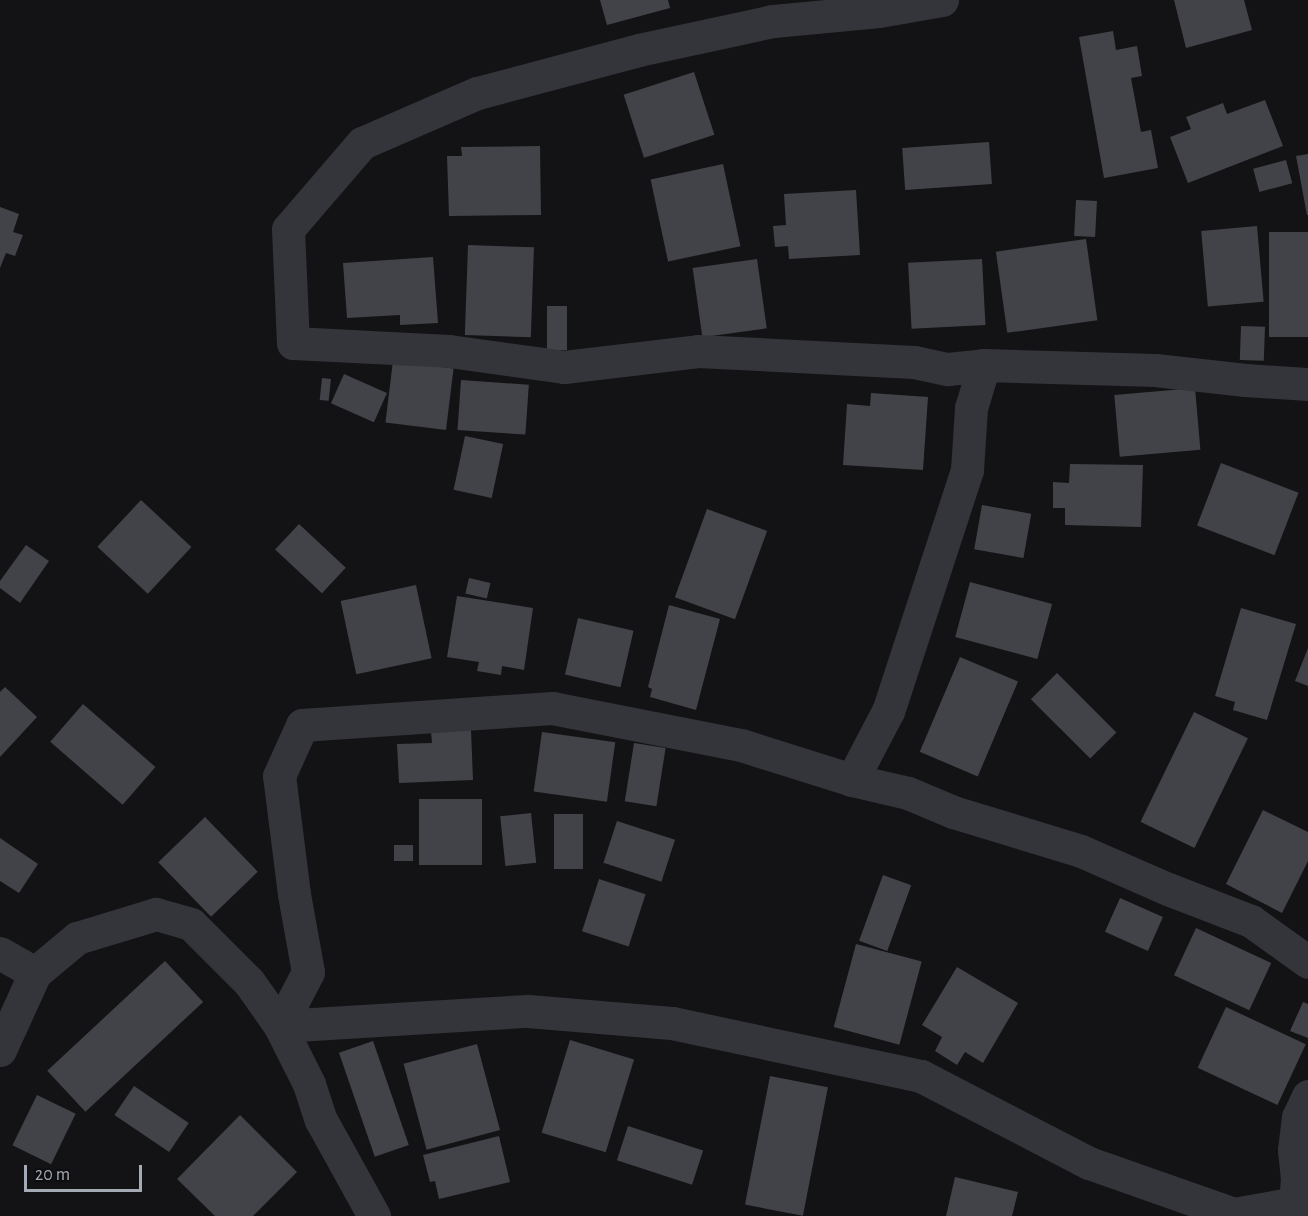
<!DOCTYPE html>
<style>
body{margin:0}
#map{position:relative;width:1308px;height:1216px;overflow:hidden;background:#131315;font-family:"Alegreya Sans",sans-serif}
div>[style]{position:absolute}
[style*='--x']{left:calc(var(--x)*1px);top:calc(var(--y)*1px);width:calc(var(--w)*1px);rotate:calc(var(--a)*1deg)}
.building>*{inset:0;background:#424348;transform-origin:0 0}
.street>*{height:33px;margin:-16.5px;padding:0 16.5px;transform-origin:16.5px;border-radius:16.5px;background:#34353a}
span{translate:-50% -50%;white-space:nowrap;text-align:center;line-height:1.15;-webkit-text-stroke:5px #0e0e10;paint-order:stroke}
.scale{position:absolute;left:24px;top:1165px;width:118px;height:27px;box-sizing:border-box;border:3px solid #a4abb5;border-top:0;padding-left:8px;font-size:18px;line-height:21px;white-space:nowrap;color:#a4abb5;-webkit-text-stroke:4px #0e0e10;paint-order:stroke}
</style>
<div id="map">
<div class="building">
<i style="clip-path:polygon(600px 0,668px 0,670px 8px,607px 25px)"></i>
<i style="clip-path:polygon(1174px 0,1244px 0,1252px 30px,1186px 48px)"></i>
<i style="clip-path:polygon(1113px 31px,1116px 50px,1137px 46px,1142px 76px,1131px 78px,1141px 132px,1151px 130px,1158px 168px,1104px 178px,1079px 37px)"></i>
<i style="left:694px;top:72px;width:66px;height:74px;rotate:72deg"></i>
<i style="clip-path:polygon(1265px 100px,1283px 146px,1188px 183px,1170px 137px,1191px 129px,1186px 117px,1223px 103px,1227px 114px)"></i>
<i style="left:989px;top:142px;width:42px;height:87px;rotate:86deg"></i>
<i style="clip-path:polygon(540px 146px,541px 215px,449px 216px,447px 156px,462px 156px,461px 147px)"></i>
<i style="clip-path:polygon(1308px 154px,1308px 215px,1307px 215px,1296px 156px)"></i>
<i style="left:1286px;top:160px;width:24px;height:34px;rotate:75deg"></i>
<i style="left:723px;top:164px;width:84px;height:74px;rotate:78deg"></i>
<i style="clip-path:polygon(856px 190px,860px 255px,789px 259px,788px 246px,775px 247px,773px 226px,786px 225px,784px 194px)"></i>
<i style="left:1076px;top:200px;width:21px;height:36px;rotate:3deg"></i>
<i style="clip-path:polygon(0 207px,19px 214px,13px 232px,23px 235px,15px 256px,6px 253px,0 268px)"></i>
<i style="left:1257px;top:226px;width:76px;height:56px;rotate:85deg"></i>
<i style="left:1308px;top:232px;width:105px;height:39px;rotate:90deg"></i>
<i style="left:1086px;top:239px;width:82px;height:91px;rotate:82deg"></i>
<i style="left:468px;top:245px;width:66px;height:90px;rotate:2deg"></i>
<i style="clip-path:polygon(433px 257px,438px 323px,400px 325px,400px 315px,347px 318px,343px 263px)"></i>
<i style="left:757px;top:259px;width:70px;height:65px;rotate:82deg"></i>
<i style="left:982px;top:259px;width:66px;height:74px;rotate:87deg"></i>
<i style="left:547px;top:306px;width:20px;height:44px"></i>
<i style="left:1241px;top:326px;width:24px;height:34px;rotate:2deg"></i>
<i style="left:393px;top:361px;width:61px;height:62px;rotate:7deg"></i>
<i style="left:344px;top:374px;width:47px;height:32px;rotate:24deg"></i>
<i style="left:322px;top:378px;width:9px;height:22px;rotate:6deg"></i>
<i style="left:461px;top:380px;width:68px;height:50px;rotate:4deg"></i>
<i style="left:1195px;top:388px;width:62px;height:81px;rotate:85deg"></i>
<i style="clip-path:polygon(871px 393px,928px 397px,923px 470px,843px 465px,847px 404px,870px 406px)"></i>
<i style="left:465px;top:436px;width:39px;height:55px;rotate:12deg"></i>
<i style="left:1221px;top:463px;width:83px;height:67px;rotate:21deg"></i>
<i style="clip-path:polygon(1070px 464px,1143px 465px,1141px 527px,1065px 525px,1065px 508px,1053px 508px,1053px 482px,1069px 483px)"></i>
<i style="left:141px;top:500px;width:69px;height:64px;rotate:43deg"></i>
<i style="left:982px;top:505px;width:50px;height:45px;rotate:10deg"></i>
<i style="left:707px;top:509px;width:64px;height:94px;rotate:20deg"></i>
<i style="left:299px;top:524px;width:64px;height:35px;rotate:43deg"></i>
<i style="clip-path:polygon(26px 545px,49px 561px,20px 603px,0 588px,0 581px)"></i>
<i style="left:469px;top:578px;width:22px;height:16px;rotate:13deg"></i>
<i style="left:970px;top:582px;width:85px;height:57px;rotate:15deg"></i>
<i style="left:416px;top:585px;width:75px;height:77px;rotate:78deg"></i>
<i style="clip-path:polygon(457px 596px,533px 608px,524px 670px,502px 666px,501px 675px,477px 671px,479px 662px,447px 657px)"></i>
<i style="clip-path:polygon(669px 605px,720px 619px,696px 710px,650px 697px,652px 689px,648px 687px)"></i>
<i style="clip-path:polygon(1241px 608px,1296px 624px,1267px 720px,1233px 710px,1235px 702px,1215px 696px)"></i>
<i style="left:578px;top:618px;width:57px;height:58px;rotate:13deg"></i>
<i style="clip-path:polygon(1308px 648px,1308px 686px,1295px 681px)"></i>
<i style="left:960px;top:657px;width:63px;height:103px;rotate:23deg"></i>
<i style="left:1057px;top:673px;width:84px;height:37px;rotate:45deg"></i>
<i style="clip-path:polygon(5px 687px,37px 717px,0 757px,0 692px)"></i>
<i style="left:83px;top:704px;width:96px;height:50px;rotate:41deg"></i>
<i style="left:1194px;top:712px;width:60px;height:122px;rotate:26deg"></i>
<i style="clip-path:polygon(471px 730px,473px 780px,399px 783px,397px 744px,432px 743px,431px 731px)"></i>
<i style="left:542px;top:732px;width:74px;height:60px;rotate:8deg"></i>
<i style="left:634px;top:743px;width:32px;height:59px;rotate:9deg"></i>
<i style="left:419px;top:799px;width:63px;height:66px"></i>
<i style="clip-path:polygon(1263px 810px,1308px 832px,1308px 861px,1282px 913px,1226px 884px)"></i>
<i style="left:531px;top:813px;width:50px;height:31px;rotate:84deg"></i>
<i style="left:554px;top:814px;width:29px;height:55px"></i>
<i style="left:205px;top:817px;width:76px;height:65px;rotate:46deg"></i>
<i style="left:617px;top:821px;width:61px;height:44px;rotate:18deg"></i>
<i style="clip-path:polygon(0 838px,38px 864px,19px 893px,0 881px)"></i>
<i style="left:394px;top:845px;width:19px;height:16px"></i>
<i style="left:883px;top:875px;width:30px;height:70px;rotate:20deg"></i>
<i style="left:599px;top:879px;width:49px;height:55px;rotate:18deg"></i>
<i style="left:1120px;top:898px;width:47px;height:37px;rotate:24deg"></i>
<i style="left:1196px;top:928px;width:83px;height:52px;rotate:25deg"></i>
<i style="left:856px;top:944px;width:68px;height:86px;rotate:15deg"></i>
<i style="left:165px;top:961px;width:56px;height:161px;rotate:47deg"></i>
<i style="clip-path:polygon(957px 967px,1018px 1003px,983px 1063px,965px 1052px,957px 1065px,935px 1051px,942px 1037px,922px 1025px)"></i>
<i style="clip-path:polygon(1303px 1002px,1308px 1004px,1308px 1038px,1290px 1031px)"></i>
<i style="left:1226px;top:1007px;width:88px;height:67px;rotate:25deg"></i>
<i style="left:570px;top:1040px;width:67px;height:97px;rotate:17deg"></i>
<i style="left:373px;top:1041px;width:110px;height:36px;rotate:71deg"></i>
<i style="left:477px;top:1044px;width:89px;height:76px;rotate:75deg"></i>
<i style="left:770px;top:1076px;width:59px;height:131px;rotate:11deg"></i>
<i style="left:134px;top:1086px;width:66px;height:35px;rotate:34deg"></i>
<i style="left:37px;top:1095px;width:43px;height:56px;rotate:26deg"></i>
<i style="clip-path:polygon(240px 1115px,297px 1172px,253px 1216px,215px 1216px,177px 1179px)"></i>
<i style="left:628px;top:1126px;width:79px;height:36px;rotate:18deg"></i>
<i style="clip-path:polygon(499px 1136px,510px 1182px,439px 1199px,435px 1181px,430px 1182px,423px 1155px)"></i>
<i style="clip-path:polygon(955px 1177px,1018px 1192px,1012px 1216px,946px 1216px)"></i>
</div>
<div class="street">
<i style="--x:942;--y:0;--w:64;--a:170.1"></i>
<i style="--x:879;--y:11;--w:106;--a:174.6"></i>
<i style="--x:773;--y:21;--w:137;--a:167.8"></i>
<i style="--x:639;--y:50;--w:168;--a:165.1"></i>
<i style="--x:477;--y:93;--w:125;--a:156.5"></i>
<i style="--x:362;--y:143;--w:113;--a:130.7"></i>
<i style="--x:288;--y:229;--w:114;--a:87.5"></i>
<i style="--x:293;--y:343;--w:156;--a:2.9"></i>
<i style="--x:449;--y:351;--w:116;--a:7.9"></i>
<i style="--x:564;--y:367;--w:135;--a:-6.8"></i>
<i style="--x:698;--y:351;--w:216;--a:2.9"></i>
<i style="--x:914;--y:362;--w:35;--a:12"></i>
<i style="--x:948;--y:369;--w:36;--a:-6"></i>
<i style="--x:984;--y:365;--w:171;--a:1.7"></i>
<i style="--x:1155;--y:370;--w:91;--a:6.3"></i>
<i style="--x:1245;--y:380;--w:63;--a:3.6"></i>
<i style="--x:984;--y:365;--w:45;--a:106.8"></i>
<i style="--x:971;--y:408;--w:62;--a:93.7"></i>
<i style="--x:967;--y:470;--w:254;--a:108.1"></i>
<i style="--x:888;--y:711;--w:78;--a:117.6"></i>
<i style="--x:852;--y:780;--w:57;--a:13.1"></i>
<i style="--x:908;--y:793;--w:49;--a:22.9"></i>
<i style="--x:953;--y:812;--w:134;--a:16.9"></i>
<i style="--x:1081;--y:851;--w:95;--a:23.6"></i>
<i style="--x:1168;--y:889;--w:89;--a:21.1"></i>
<i style="--x:1251;--y:921;--w:70;--a:35.7"></i>
<i style="--x:0;--y:953;--w:40;--a:29.7"></i>
<i style="--x:280;--y:1026;--w:248;--a:-3.5"></i>
<i style="--x:528;--y:1011;--w:144;--a:4.8"></i>
<i style="--x:672;--y:1023;--w:255;--a:12"></i>
<i style="--x:921;--y:1076;--w:189;--a:27.4"></i>
<i style="--x:1089;--y:1163;--w:154;--a:19.4"></i>
<i style="--x:1234;--y:1214;--w:62;--a:-10.2"></i>
<i style="--x:280;--y:1026;--w:61;--a:-62.6"></i>
<i style="--x:308;--y:972;--w:79;--a:-100.2"></i>
<i style="--x:294;--y:894;--w:119;--a:-97.2"></i>
<i style="--x:279;--y:776;--w:56;--a:-65.7"></i>
<i style="--x:302;--y:725;--w:251;--a:-3.9"></i>
<i style="--x:552;--y:708;--w:193;--a:11.1"></i>
<i style="--x:741;--y:745;--w:116;--a:17.5"></i>
<i style="--x:0;--y:1050;--w:85;--a:-65.6"></i>
<i style="--x:35;--y:973;--w:55;--a:-39.8"></i>
<i style="--x:77;--y:938;--w:83;--a:-16.9"></i>
<i style="--x:156;--y:914;--w:36;--a:16"></i>
<i style="--x:191;--y:924;--w:82;--a:45"></i>
<i style="--x:249;--y:982;--w:54;--a:54.8"></i>
<i style="--x:280;--y:1026;--w:65;--a:63.4"></i>
<i style="--x:309;--y:1084;--w:38;--a:72"></i>
<i style="--x:321;--y:1120;--w:110;--a:61.1"></i>
<i style="--x:1308;--y:1096;--w:23;--a:115"></i>
<i style="--x:1298;--y:1117;--w:33;--a:97"></i>
<i style="--x:1294;--y:1150;--w:27;--a:84"></i>
<i style="--x:1297;--y:1177;--w:26;--a:94"></i>
<i style="--x:1295;--y:1203;--w:18;--a:45"></i>
</div>
<div class="scale">20 m</div>
</div>
